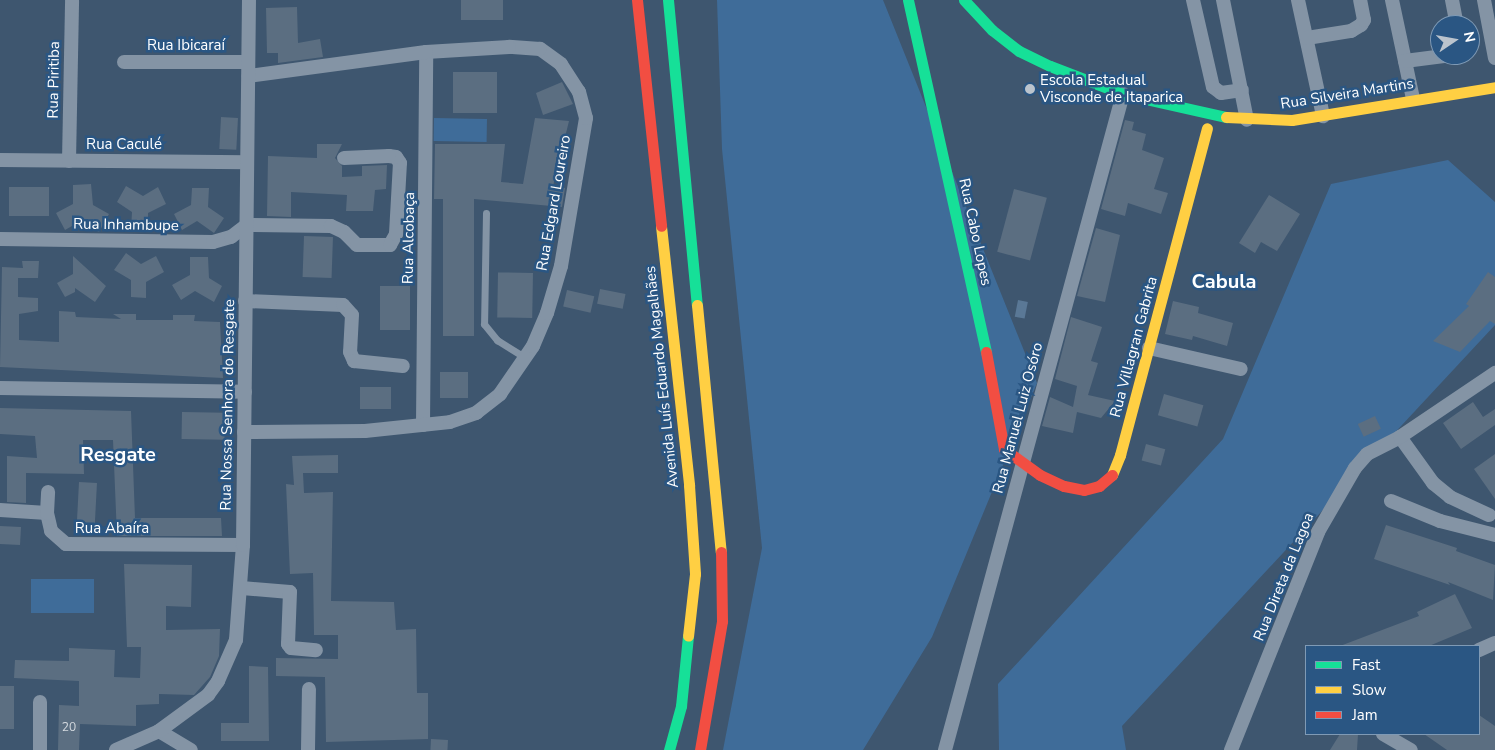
<!DOCTYPE html>
<meta charset="utf-8">
<style>
body{margin:0}
#map{position:relative;width:1495px;height:750px;overflow:hidden;background:#3e566f;font-family:"Nunito Sans",sans-serif}
div>[style]{position:absolute}
[style*='--x']{left:calc(var(--x)*1px);top:calc(var(--y)*1px);width:calc(var(--w)*1px);rotate:calc(var(--a)*1deg)}
.green>*{inset:0;background:#3f6c99;transform-origin:0 0}
.water>*{inset:0;background:#5a7896;transform-origin:0 0}
.building>*{inset:0;background:#5b6e81;transform-origin:0 0}
.lane>*{height:7px;margin:-3.5px;padding:0 3.5px;transform-origin:3.5px;border-radius:3.5px;background:#8494a5}
.street>*{height:14px;margin:-7px;padding:0 7px;transform-origin:7px;border-radius:7px;background:#8494a5}
.fast>*{height:11px;margin:-5.5px;padding:0 5.5px;transform-origin:5.5px;border-radius:5.5px;background:#16e098}
.slow>*{height:11px;margin:-5.5px;padding:0 5.5px;transform-origin:5.5px;border-radius:5.5px;background:#ffcf43}
.jam>*{height:11px;margin:-5.5px;padding:0 5.5px;transform-origin:5.5px;border-radius:5.5px;background:#f24e42}
.dots>*{width:14px;height:14px;translate:-50% -50%;box-sizing:border-box;border:2px solid #2a5683;border-radius:50%}
span{translate:-50% -50%;white-space:nowrap;text-align:center;line-height:1.15;-webkit-text-stroke:5px #2a5683;paint-order:stroke}
.number-label{font-size:12px;color:#d6dbe0}
.number-label span{-webkit-text-stroke-width:0}
.street-label{font-size:15px;color:#fff}
.poi-label{font-size:15px;color:#fff}
.left{translate:0 -50%;text-align:left}
.district-label{font-size:20px;color:#fff;font-weight:700}
.legend{position:absolute;left:1305px;top:645px;width:175px;height:90px;box-sizing:border-box;background:#2a5683;border:1px solid #7f9ab5;margin:0;padding:6px 9px;list-style:none;font-size:15px;color:#fff}
.legend li{display:flex;align-items:center;gap:10px;height:25px}
.legend b{width:25px;border:1px solid #7f9ab5}
.north{position:absolute;left:1430px;top:15px;width:50px;height:50px;box-sizing:border-box;background:#2a5683;border:1px solid #7f9ab5;border-radius:50%;rotate:78deg;font-size:14px;font-weight:700;line-height:20px;text-align:center;color:#fff}
.north::after{content:'';display:block;margin:auto;width:18px;height:22px;background:#bbc4cd;clip-path:polygon(50% 0,100% 100%,50% 72%,0 100%)}
</style>
<div id="map">
<div class="green">
<i style="clip-path:polygon(717px 0,883px 0,1037px 383px,932px 637px,863px 750px,723px 750px,762px 548px,722px 149px)"></i>
<i style="left:434px;top:118px;width:53px;height:23px;rotate:1deg"></i>
<i style="clip-path:polygon(1448px 160px,1495px 202px,1495px 325px,1122px 726px,1126px 750px,999px 750px,998px 684px,1223px 439px,1331px 184px)"></i>
<i style="left:31px;top:579px;width:63px;height:34px"></i>
</div>
<div class="water">
<i style="left:1018px;top:300px;width:10px;height:17px;rotate:11deg"></i>
</div>
<div class="building">
<i style="left:461px;top:0;width:42px;height:20px"></i>
<i style="clip-path:polygon(297px 7px,298px 43px,320px 39px,323px 57px,278px 63px,278px 53px,267px 53px,266px 8px)"></i>
<i style="left:453px;top:72px;width:44px;height:41px"></i>
<i style="clip-path:polygon(562px 82px,573px 104px,543px 115px,536px 93px)"></i>
<i style="left:221px;top:117px;width:17px;height:32px;rotate:3deg"></i>
<i style="clip-path:polygon(535px 118px,569px 121px,553px 186px,565px 188px,562px 207px,474px 199px,474px 336px,443px 336px,443px 199px,434px 199px,435px 144px,505px 144px,501px 182px,523px 184px)"></i>
<i style="clip-path:polygon(1125px 120px,1134px 122px,1132px 130px,1146px 134px,1142px 150px,1164px 158px,1154px 189px,1168px 193px,1161px 214px,1128px 203px,1125px 216px,1101px 209px)"></i>
<i style="clip-path:polygon(317px 144px,342px 144px,335px 158px,342px 166px,342px 177px,362px 176px,362px 166px,387px 165px,386px 189px,375px 190px,373px 211px,346px 211px,347px 195px,291px 192px,291px 217px,267px 216px,268px 156px,317px 158px)"></i>
<i style="clip-path:polygon(91px 184px,93px 205px,109px 214px,99px 232px,79px 222px,65px 230px,56px 213px,73px 204px,73px 185px)"></i>
<i style="clip-path:polygon(126px 186px,143px 196px,158px 187px,166px 204px,148px 213px,148px 230px,131px 229px,132px 212px,117px 202px)"></i>
<i style="left:9px;top:187px;width:40px;height:29px"></i>
<i style="clip-path:polygon(192px 188px,209px 188px,208px 207px,224px 218px,214px 233px,197px 221px,182px 230px,174px 214px,191px 205px)"></i>
<i style="left:1014px;top:189px;width:34px;height:65px;rotate:15deg"></i>
<i style="clip-path:polygon(1269px 195px,1300px 214px,1277px 251px,1261px 242px,1255px 253px,1239px 243px)"></i>
<i style="clip-path:polygon(1096px 228px,1120px 235px,1105px 302px,1077px 296px)"></i>
<i style="left:304px;top:236px;width:29px;height:41px;rotate:2deg"></i>
<i style="clip-path:polygon(126px 253px,141px 264px,156px 256px,164px 272px,146px 282px,146px 298px,131px 297px,131px 280px,114px 270px)"></i>
<i style="clip-path:polygon(73px 256px,106px 286px,95px 302px,75px 288px,75px 292px,65px 297px,57px 283px,73px 274px)"></i>
<i style="clip-path:polygon(190px 257px,208px 257px,209px 278px,222px 286px,214px 302px,195px 291px,181px 300px,172px 285px,190px 275px)"></i>
<i style="clip-path:polygon(22px 261px,39px 261px,38px 278px,18px 278px,18px 297px,38px 298px,38px 311px,19px 314px,19px 340px,59px 342px,59px 311px,75px 312px,76px 317px,121px 319px,113px 314px,136px 314px,136px 320px,173px 320px,173px 315px,195px 315px,194px 321px,220px 322px,223px 378px,0 367px,2px 267px,23px 268px)"></i>
<i style="clip-path:polygon(1488px 272px,1495px 277px,1495px 324px,1490px 321px,1460px 352px,1433px 341px,1469px 306px,1466px 304px)"></i>
<i style="left:533px;top:273px;width:45px;height:35px;rotate:91deg"></i>
<i style="left:380px;top:286px;width:30px;height:44px"></i>
<i style="left:600px;top:289px;width:26px;height:15px;rotate:11deg"></i>
<i style="left:567px;top:290px;width:28px;height:17px;rotate:13deg"></i>
<i style="clip-path:polygon(1173px 301px,1199px 307px,1198px 313px,1233px 323px,1227px 346px,1193px 336px,1192px 340px,1165px 334px)"></i>
<i style="clip-path:polygon(1071px 317px,1102px 327px,1091px 361px,1098px 363px,1088px 395px,1115px 401px,1101px 418px,1077px 412px,1073px 433px,1042px 426px,1050px 397px,1073px 407px,1077px 386px,1055px 379px)"></i>
<i style="left:440px;top:372px;width:28px;height:26px"></i>
<i style="left:360px;top:387px;width:31px;height:22px"></i>
<i style="left:1164px;top:394px;width:41px;height:22px;rotate:16deg"></i>
<i style="clip-path:polygon(1473px 402px,1483px 417px,1495px 409px,1495px 425px,1461px 449px,1443px 423px)"></i>
<i style="clip-path:polygon(0 408px,131px 411px,135px 518px,221px 518px,222px 536px,117px 536px,113px 440px,83px 440px,84px 474px,26px 473px,26px 503px,7px 502px,7px 456px,37px 458px,35px 436px,0 434px)"></i>
<i style="left:182px;top:412px;width:43px;height:27px;rotate:1deg"></i>
<i style="left:1375px;top:416px;width:14px;height:19px;rotate:65deg"></i>
<i style="left:1146px;top:444px;width:20px;height:17px;rotate:15deg"></i>
<i style="clip-path:polygon(1495px 454px,1495px 499px,1474px 469px)"></i>
<i style="clip-path:polygon(338px 455px,338px 473px,303px 473px,304px 493px,333px 492px,331px 601px,394px 602px,396px 630px,416px 629px,417px 693px,428px 693px,428px 739px,326px 742px,325px 677px,276px 676px,276px 658px,338px 659px,338px 635px,314px 635px,313px 573px,290px 574px,286px 484px,294px 485px,292px 456px)"></i>
<i style="left:79px;top:482px;width:18px;height:49px;rotate:3deg"></i>
<i style="clip-path:polygon(1386px 525px,1457px 548px,1456px 551px,1495px 565px,1493px 600px,1448px 582px,1450px 585px,1374px 559px)"></i>
<i style="left:0;top:526px;width:21px;height:18px;rotate:3deg"></i>
<i style="clip-path:polygon(124px 564px,192px 565px,191px 607px,166px 606px,166px 630px,220px 629px,219px 656px,210px 677px,194px 695px,159px 694px,159px 704px,136px 705px,136px 726px,80px 724px,79px 750px,58px 750px,59px 705px,79px 706px,79px 681px,14px 678px,15px 660px,69px 661px,69px 648px,115px 650px,114px 677px,140px 678px,141px 647px,127px 647px)"></i>
<i style="clip-path:polygon(1455px 594px,1472px 628px,1429px 646px,1340px 646px,1419px 616px,1417px 612px)"></i>
<i style="clip-path:polygon(249px 666px,268px 667px,269px 741px,221px 741px,221px 723px,249px 723px)"></i>
<i style="left:0;top:686px;width:14px;height:43px"></i>
<i style="clip-path:polygon(1479px 715px,1495px 726px,1495px 750px,1447px 750px,1424px 734px,1479px 734px)"></i>
<i style="clip-path:polygon(1340px 734px,1358px 734px,1357px 750px,1330px 750px)"></i>
<i style="left:431px;top:739px;width:17px;height:11px;rotate:3deg"></i>
</div>
<div class="lane">
<i style="--x:486;--y:213;--w:111;--a:91"></i>
<i style="--x:484;--y:324;--w:21;--a:51"></i>
<i style="--x:497;--y:340;--w:34;--a:32"></i>
</div>
<div class="street">
<i style="--x:1193;--y:0;--w:89;--a:77.1"></i>
<i style="--x:1213;--y:87;--w:10;--a:37"></i>
<i style="--x:1221;--y:93;--w:21;--a:-8"></i>
<i style="--x:1223;--y:0;--w:122;--a:78.7"></i>
<i style="--x:1298;--y:0;--w:119;--a:77.8"></i>
<i style="--x:1392;--y:0;--w:101;--a:78"></i>
<i style="--x:1452;--y:0;--w:25;--a:79"></i>
<i style="--x:1484;--y:0;--w:59;--a:79.3"></i>
<i style="--x:1307;--y:38;--w:45;--a:-9"></i>
<i style="--x:1351;--y:31;--w:12;--a:-31"></i>
<i style="--x:1361;--y:25;--w:6;--a:-59"></i>
<i style="--x:1364;--y:20;--w:20;--a:-101"></i>
<i style="--x:1405;--y:61;--w:47;--a:-7.3"></i>
<i style="--x:124;--y:62;--w:124;--a:0"></i>
<i style="--x:0;--y:160;--w:247;--a:0.5"></i>
<i style="--x:69;--y:161;--w:161;--a:-88.9"></i>
<i style="--x:0;--y:239;--w:213;--a:0.8"></i>
<i style="--x:213;--y:242;--w:19;--a:-16"></i>
<i style="--x:231;--y:237;--w:20;--a:-37"></i>
<i style="--x:247;--y:225;--w:84;--a:0.7"></i>
<i style="--x:331;--y:226;--w:14;--a:25"></i>
<i style="--x:344;--y:232;--w:18;--a:45"></i>
<i style="--x:357;--y:245;--w:33;--a:0"></i>
<i style="--x:390;--y:245;--w:13;--a:-61"></i>
<i style="--x:396;--y:234;--w:71;--a:-86.8"></i>
<i style="--x:400;--y:163;--w:7;--a:-124"></i>
<i style="--x:396;--y:157;--w:7;--a:-172"></i>
<i style="--x:389;--y:156;--w:45;--a:177.5"></i>
<i style="--x:245;--y:301;--w:98;--a:2.3"></i>
<i style="--x:343;--y:305;--w:13;--a:48"></i>
<i style="--x:352;--y:315;--w:37;--a:93"></i>
<i style="--x:350;--y:352;--w:10;--a:66"></i>
<i style="--x:354;--y:361;--w:49;--a:5.8"></i>
<i style="--x:1149;--y:348;--w:94;--a:12.9"></i>
<i style="--x:0;--y:388;--w:245;--a:0.9"></i>
<i style="--x:423;--y:425;--w:373;--a:-89.5"></i>
<i style="--x:244;--y:432;--w:121;--a:-0.5"></i>
<i style="--x:365;--y:431;--w:85;--a:-6"></i>
<i style="--x:450;--y:422;--w:28;--a:-19"></i>
<i style="--x:476;--y:413;--w:31;--a:-38"></i>
<i style="--x:500;--y:394;--w:58;--a:-55.5"></i>
<i style="--x:533;--y:346;--w:36;--a:-67"></i>
<i style="--x:547;--y:313;--w:49;--a:-73.4"></i>
<i style="--x:561;--y:266;--w:150;--a:-80.4"></i>
<i style="--x:586;--y:118;--w:27;--a:-105"></i>
<i style="--x:579;--y:92;--w:33;--a:-123"></i>
<i style="--x:561;--y:64;--w:26;--a:-144"></i>
<i style="--x:540;--y:49;--w:31;--a:-176"></i>
<i style="--x:509;--y:47;--w:83;--a:176.6"></i>
<i style="--x:426;--y:52;--w:179;--a:172.3"></i>
<i style="--x:1400;--y:437;--w:57;--a:54.3"></i>
<i style="--x:1433;--y:483;--w:22;--a:39"></i>
<i style="--x:1450;--y:497;--w:43;--a:24.8"></i>
<i style="--x:1391;--y:501;--w:53;--a:22.2"></i>
<i style="--x:1440;--y:521;--w:57;--a:14.3"></i>
<i style="--x:0;--y:510;--w:47;--a:3.7"></i>
<i style="--x:47;--y:513;--w:18;--a:77"></i>
<i style="--x:51;--y:531;--w:20;--a:41"></i>
<i style="--x:66;--y:544;--w:177;--a:0.3"></i>
<i style="--x:47;--y:513;--w:21;--a:-87"></i>
<i style="--x:242;--y:588;--w:48;--a:4.8"></i>
<i style="--x:290;--y:592;--w:52;--a:92.2"></i>
<i style="--x:288;--y:644;--w:5;--a:53"></i>
<i style="--x:291;--y:648;--w:25;--a:5"></i>
<i style="--x:1479;--y:650;--w:17;--a:-24"></i>
<i style="--x:40;--y:702;--w:48;--a:90"></i>
<i style="--x:159;--y:731;--w:37;--a:31"></i>
<i style="--x:1383;--y:734;--w:32;--a:30"></i>
<i style="--x:116;--y:750;--w:47;--a:-23.8"></i>
<i style="--x:159;--y:731;--w:61;--a:-36.3"></i>
<i style="--x:208;--y:695;--w:17;--a:-54"></i>
<i style="--x:218;--y:681;--w:45;--a:-66.3"></i>
<i style="--x:236;--y:640;--w:95;--a:-85.8"></i>
<i style="--x:243;--y:545;--w:545;--a:-89.37"></i>
<i style="--x:308;--y:750;--w:61;--a:-89.1"></i>
<i style="--x:945;--y:750;--w:680;--a:-74.82"></i>
<i style="--x:1231;--y:750;--w:235;--a:-68.2"></i>
<i style="--x:1318;--y:532;--w:74;--a:-60"></i>
<i style="--x:1355;--y:468;--w:18;--a:-49"></i>
<i style="--x:1367;--y:454;--w:37;--a:-27"></i>
<i style="--x:1400;--y:437;--w:115;--a:-34"></i>
</div>
<div class="fast">
<i style="--x:668;--y:0;--w:306;--a:84.6"></i>
<i style="--x:908;--y:0;--w:361;--a:77.5"></i>
<i style="--x:964;--y:0;--w:41;--a:47"></i>
<i style="--x:992;--y:30;--w:34;--a:38"></i>
<i style="--x:1019;--y:51;--w:34;--a:26"></i>
<i style="--x:1050;--y:66;--w:78;--a:21"></i>
<i style="--x:1123;--y:94;--w:106;--a:12.6"></i>
<i style="--x:669;--y:750;--w:46;--a:-74.7"></i>
<i style="--x:681;--y:706;--w:70;--a:-84.3"></i>
</div>
<div class="slow">
<i style="--x:1226;--y:117;--w:66;--a:2.6"></i>
<i style="--x:1292;--y:120;--w:206;--a:-9.2"></i>
<i style="--x:661;--y:226;--w:261;--a:83.8"></i>
<i style="--x:689;--y:485;--w:89;--a:86.1"></i>
<i style="--x:695;--y:574;--w:62;--a:96.4"></i>
<i style="--x:697;--y:305;--w:248;--a:84.5"></i>
<i style="--x:1112;--y:475;--w:22;--a:-68"></i>
<i style="--x:1120;--y:455;--w:338;--a:-75.1"></i>
</div>
<div class="jam">
<i style="--x:637;--y:0;--w:227;--a:83.9"></i>
<i style="--x:986;--y:352;--w:99;--a:79.5"></i>
<i style="--x:1004;--y:449;--w:44;--a:35.8"></i>
<i style="--x:1040;--y:475;--w:26;--a:25"></i>
<i style="--x:1064;--y:486;--w:20;--a:11"></i>
<i style="--x:1084;--y:490;--w:16;--a:-15"></i>
<i style="--x:1099;--y:486;--w:17;--a:-40"></i>
<i style="--x:700;--y:750;--w:131;--a:-80.3"></i>
<i style="--x:722;--y:621;--w:69;--a:-90.8"></i>
</div>
<div class="dots">
<i style="left:1030px;top:89px;background:#bbc4cd"></i>
</div>
<div class="number-label">
<span style="left:69px;top:728px">20</span>
</div>
<div class="street-label">
<span style="left:186px;top:46px">Rua Ibicaraí</span>
<span style="left:54px;top:80px;rotate:-89deg">Rua Piritiba</span>
<span style="left:1347px;top:94px;rotate:-9deg">Rua Silveira Martins</span>
<span style="left:124px;top:145px">Rua Caculé</span>
<span style="left:554px;top:203px;rotate:-80deg">Rua Edgard Loureiro</span>
<span style="left:126px;top:225px;rotate:1deg">Rua Inhambupe</span>
<span style="left:975px;top:232px;rotate:78deg">Rua Cabo Lopes</span>
<span style="left:409px;top:238px;rotate:-89deg">Rua Alcobaça</span>
<span style="left:1134px;top:347px;rotate:-75deg">Rua Villagran Gabrita</span>
<span style="left:662px;top:377px;rotate:-96deg">Avenida Luís Eduardo Magalhães</span>
<span style="left:228px;top:405px;rotate:-89deg">Rua Nossa Senhora do Resgate</span>
<span style="left:1018px;top:418px;rotate:-75deg">Rua Manuel Luiz Osóro</span>
<span style="left:112px;top:529px">Rua Abaíra</span>
<span style="left:1284px;top:577px;rotate:-68deg">Rua Direta da Lagoa</span>
</div>
<div class="poi-label">
<span class="left" style="left:1040px;top:89px">Escola Estadual<br>Visconde de Itaparica</span>
</div>
<div class="district-label">
<span style="left:1224px;top:281px">Cabula</span>
<span style="left:118px;top:454px">Resgate</span>
</div>
<ul class="legend">
<li><b style="height:6px;background:#16e098"></b>Fast</li>
<li><b style="height:6px;background:#ffcf43"></b>Slow</li>
<li><b style="height:6px;background:#f24e42"></b>Jam</li>
</ul>
<div class="north">N</div>
</div>
